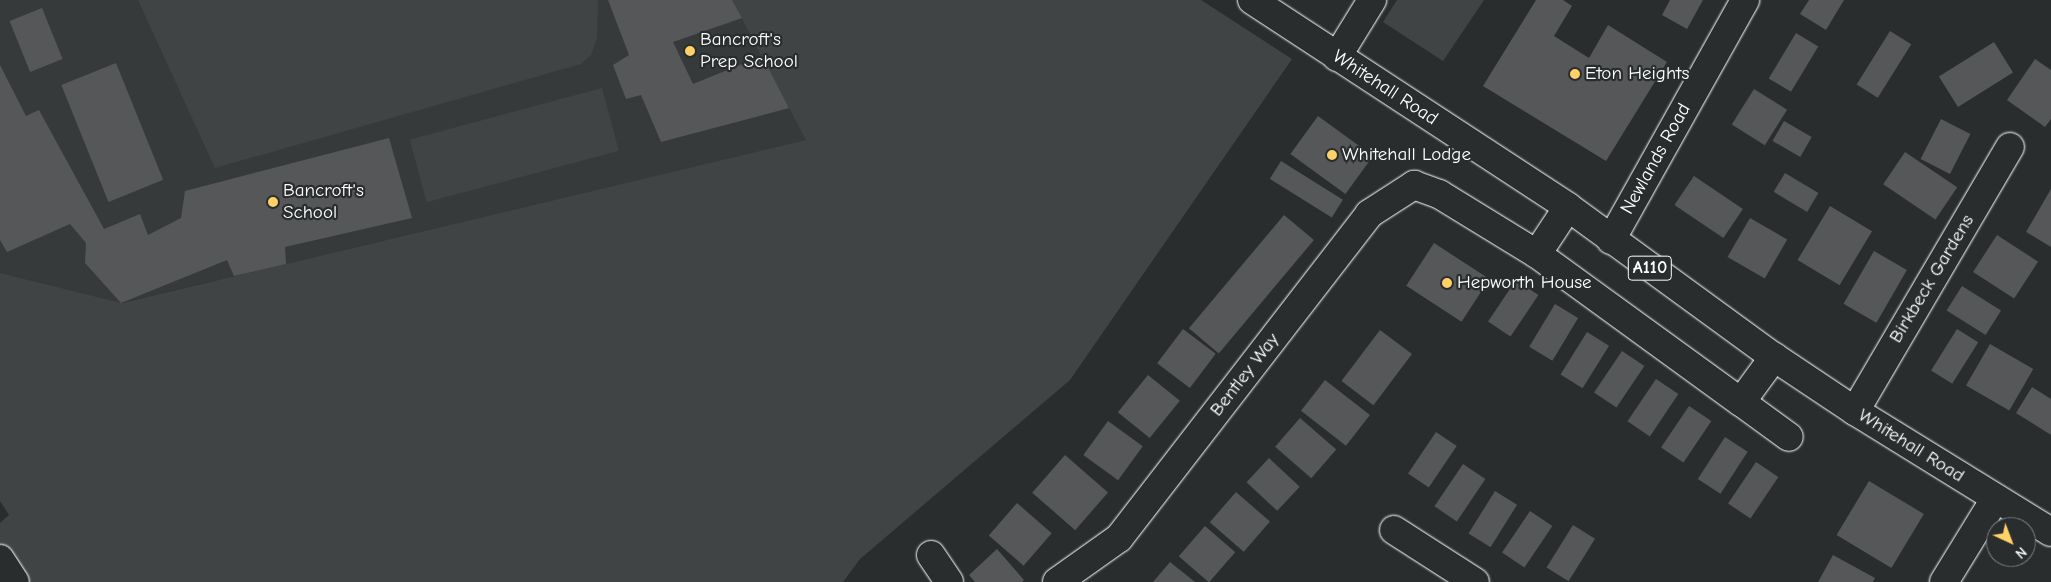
<!DOCTYPE html>
<style>
body{margin:0}
#map{position:relative;width:2051px;height:582px;overflow:hidden;background:#2a2d2e;font-family:"Comic Neue",sans-serif}
div>[style]{position:absolute}
[style*='--x']{left:calc(var(--x)*1px);top:calc(var(--y)*1px);width:calc(var(--w)*1px);rotate:calc(var(--a)*1deg)}
.built>*{inset:0;background:#373a3b}
.green>*{inset:0;background:#414445;transform-origin:0 0}
.building>*{inset:0;background:#555758;transform-origin:0 0}
.roads{filter:drop-shadow(0 0 1px #fff) drop-shadow(0 0 1px #fff)}
.minor>*{height:28px;margin:-14px;padding:0 14px;transform-origin:14px;border-radius:14px;background:#2a2d2e}
.major>*{height:28px;margin:-14px;padding:0 14px;transform-origin:14px;border-radius:14px;background:#2a2d2e}
.dots>*{width:14px;height:14px;translate:-50% -50%;box-sizing:border-box;border:2px solid #2a2d2e;border-radius:50%}
span{translate:-50% -50%;white-space:nowrap;text-align:center;line-height:1.15;-webkit-text-stroke:4.5px #2a2d2e;paint-order:stroke}
.shield-label span{padding:1px 4px;background:#2a2d2e;border:1px solid;border-radius:4px;-webkit-text-stroke-width:0}
.shield-label{font-size:18px;color:#fff;font-weight:700}
.poi-label{font-size:19px;color:#fff}
.left{translate:0 -50%;text-align:left}
.street-label{font-size:19px;color:#fff}
.north{position:absolute;left:1986px;top:517px;width:50px;height:50px;box-sizing:border-box;background:#2a2d2e;border:1px solid #7f8182;border-radius:50%;rotate:137deg;font-size:14px;font-weight:700;line-height:20px;text-align:center;color:#fff}
.north::after{content:'';display:block;margin:auto;width:18px;height:22px;background:#ffd166;clip-path:polygon(50% 0,100% 100%,50% 72%,0 100%)}
</style>
<div id="map">
<div class="built">
<i style="clip-path:polygon(0 0,732px 0,807px 140px,121px 303px,0 273px)"></i>
</div>
<div class="green">
<i style="clip-path:polygon(138px 0,598px 0,597px 38px,591px 55px,581px 64px,215px 168px)"></i>
<i style="clip-path:polygon(732px 0,1201px 0,1292px 59px,1070px 380px,860px 559px,843px 582px,0 582px,0 523px,9px 515px,0 501px,0 273px,122px 303px,806px 140px)"></i>
<i style="clip-path:polygon(1397px 0,1484px 0,1443px 61px,1383px 22px)"></i>
<i style="left:602px;top:88px;width:65px;height:199px;rotate:75deg"></i>
</div>
<div class="building">
<i style="clip-path:polygon(608px 0,732px 0,742px 18px,673px 42px,693px 84px,762px 56px,789px 108px,661px 142px,641px 95px,626px 99px,613px 65px,629px 55px)"></i>
<i style="clip-path:polygon(1536px 0,1563px 0,1572px 6px,1554px 36px,1589px 58px,1608px 25px,1667px 62px,1606px 161px,1483px 86px)"></i>
<i style="clip-path:polygon(1670px 0,1703px 0,1687px 29px,1662px 15px)"></i>
<i style="clip-path:polygon(1809px 0,1844px 0,1826px 30px,1800px 14px)"></i>
<i style="left:42px;top:8px;width:55px;height:35px;rotate:68deg"></i>
<i style="left:1890px;top:31px;width:25px;height:63px;rotate:32deg"></i>
<i style="left:1796px;top:33px;width:26px;height:53px;rotate:31deg"></i>
<i style="left:1994px;top:42px;width:36px;height:65px;rotate:58deg"></i>
<i style="clip-path:polygon(2035px 59px,2051px 70px,2051px 119px,2045px 127px,2007px 100px)"></i>
<i style="left:116px;top:63px;width:126px;height:59px;rotate:68deg"></i>
<i style="clip-path:polygon(0 65px,26px 116px,39px 110px,104px 229px,140px 214px,148px 235px,181px 218px,185px 191px,389px 138px,412px 218px,285px 247px,286px 264px,234px 276px,227px 260px,121px 303px,85px 263px,86px 243px,70px 224px,7px 252px,0 240px)"></i>
<i style="left:1754px;top:89px;width:39px;height:42px;rotate:32deg"></i>
<i style="left:1318px;top:116px;width:68px;height:47px;rotate:36deg"></i>
<i style="left:1941px;top:119px;width:33px;height:45px;rotate:27deg"></i>
<i style="left:1784px;top:121px;width:32px;height:23px;rotate:30deg"></i>
<i style="left:1905px;top:152px;width:63px;height:39px;rotate:34deg"></i>
<i style="left:1281px;top:161px;width:73px;height:21px;rotate:32deg"></i>
<i style="left:1785px;top:173px;width:39px;height:22px;rotate:31deg"></i>
<i style="left:1694px;top:176px;width:59px;height:35px;rotate:34deg"></i>
<i style="clip-path:polygon(2051px 189px,2051px 247px,2026px 232px)"></i>
<i style="left:1830px;top:206px;width:49px;height:63px;rotate:31deg"></i>
<i style="left:1284px;top:215px;width:39px;height:148px;rotate:40deg"></i>
<i style="left:1750px;top:218px;width:43px;height:45px;rotate:30deg"></i>
<i style="left:1997px;top:235px;width:49px;height:44px;rotate:33deg"></i>
<i style="left:1434px;top:243px;width:66px;height:51px;rotate:33deg"></i>
<i style="left:1874px;top:251px;width:38px;height:61px;rotate:30deg"></i>
<i style="left:1516px;top:280px;width:27px;height:50px;rotate:34deg"></i>
<i style="left:1962px;top:286px;width:46px;height:29px;rotate:32deg"></i>
<i style="left:1555px;top:304px;width:27px;height:50px;rotate:31deg"></i>
<i style="left:1183px;top:329px;width:41px;height:43px;rotate:37deg"></i>
<i style="left:1957px;top:329px;width:25px;height:49px;rotate:32deg"></i>
<i style="left:1380px;top:330px;width:40px;height:64px;rotate:37deg"></i>
<i style="left:1587px;top:332px;width:26px;height:50px;rotate:32deg"></i>
<i style="left:1990px;top:344px;width:50px;height:48px;rotate:30deg"></i>
<i style="left:1622px;top:351px;width:27px;height:50px;rotate:34deg"></i>
<i style="left:1148px;top:375px;width:41px;height:48px;rotate:39deg"></i>
<i style="left:1656px;top:379px;width:27px;height:51px;rotate:34deg"></i>
<i style="left:1325px;top:380px;width:57px;height:39px;rotate:38deg"></i>
<i style="clip-path:polygon(2032px 387px,2051px 399px,2051px 435px,2016px 413px)"></i>
<i style="left:1689px;top:406px;width:27px;height:50px;rotate:34deg"></i>
<i style="left:1300px;top:418px;width:48px;height:38px;rotate:41deg"></i>
<i style="left:1108px;top:421px;width:43px;height:42px;rotate:36deg"></i>
<i style="left:1436px;top:432px;width:25px;height:50px;rotate:34deg"></i>
<i style="left:1725px;top:437px;width:27px;height:50px;rotate:33deg"></i>
<i style="left:1065px;top:455px;width:57px;height:50px;rotate:41deg"></i>
<i style="left:1269px;top:458px;width:42px;height:33px;rotate:43deg"></i>
<i style="left:1756px;top:462px;width:27px;height:50px;rotate:34deg"></i>
<i style="left:1463px;top:464px;width:27px;height:51px;rotate:34deg"></i>
<i style="left:1869px;top:481px;width:64px;height:63px;rotate:31deg"></i>
<i style="left:1495px;top:491px;width:26px;height:50px;rotate:32deg"></i>
<i style="left:1236px;top:492px;width:45px;height:40px;rotate:41deg"></i>
<i style="left:1017px;top:503px;width:46px;height:43px;rotate:41deg"></i>
<i style="left:1530px;top:511px;width:27px;height:50px;rotate:34deg"></i>
<i style="left:1573px;top:525px;width:26px;height:50px;rotate:32deg"></i>
<i style="left:1205px;top:526px;width:40px;height:40px;rotate:41deg"></i>
<i style="clip-path:polygon(997px 549px,1024px 580px,1022px 582px,975px 582px,969px 575px)"></i>
<i style="clip-path:polygon(1833px 555px,1875px 578px,1873px 582px,1818px 582px)"></i>
<i style="clip-path:polygon(1170px 562px,1195px 582px,1153px 582px)"></i>
</div>
<div class="roads">
<div class="minor">
<i style="--x:1337;--y:57;--w:67;--a:-58.4"></i>
<i style="--x:1611;--y:240;--w:275;--a:-60.8"></i>
<i style="--x:1537;--y:254;--w:252;--a:36"></i>
<i style="--x:1741;--y:402;--w:56;--a:-53.7"></i>
<i style="--x:1741;--y:402;--w:59;--a:36.1"></i>
<i style="--x:1855;--y:411;--w:306;--a:-59.6"></i>
<i style="--x:1394;--y:530;--w:96;--a:32.7"></i>
<i style="--x:931;--y:555;--w:32;--a:56"></i>
<i style="--x:1057;--y:582;--w:76;--a:-35.4"></i>
<i style="--x:1119;--y:538;--w:409;--a:-52.3"></i>
<i style="--x:1369;--y:214;--w:54;--a:-32.8"></i>
<i style="--x:1414;--y:185;--w:27;--a:20"></i>
<i style="--x:1439;--y:194;--w:115;--a:31.5"></i>
<i style="--x:1537;--y:254;--w:56;--a:-56.6"></i>
<i style="--x:1944;--y:582;--w:97;--a:-58.4"></i>
</div>
<div class="major">
<i style="--x:1252;--y:0;--w:378;--a:33.2"></i>
<i style="--x:1568;--y:207;--w:255;--a:36.1"></i>
<i style="--x:1774;--y:357;--w:97;--a:33.7"></i>
<i style="--x:1855;--y:411;--w:230;--a:31.7"></i>
<i style="--x:0;--y:559;--w:27;--a:57"></i>
</div>
</div>
<div class="dots">
<i style="left:690px;top:51px;background:#ffd166"></i>
<i style="left:1575px;top:74px;background:#ffd166"></i>
<i style="left:1332px;top:155px;background:#ffd166"></i>
<i style="left:273px;top:202px;background:#ffd166"></i>
<i style="left:1447px;top:283px;background:#ffd166"></i>
</div>
<div class="shield-label">
<span style="left:1650px;top:268px">A110</span>
</div>
<div class="poi-label">
<span class="left" style="left:700px;top:51px">Bancroft's<br>Prep School</span>
<span class="left" style="left:1585px;top:74px">Eton Heights</span>
<span class="left" style="left:1342px;top:155px">Whitehall Lodge</span>
<span class="left" style="left:283px;top:202px">Bancroft's<br>School</span>
<span class="left" style="left:1457px;top:283px">Hepworth House</span>
</div>
<div class="street-label">
<span style="left:1385px;top:88px;rotate:33deg">Whitehall Road</span>
<span style="left:1656px;top:159px;rotate:-61deg">Newlands Road</span>
<span style="left:1932px;top:279px;rotate:-59deg">Birkbeck Gardens</span>
<span style="left:1245px;top:375px;rotate:-52deg">Bentley Way</span>
<span style="left:1911px;top:446px;rotate:32deg">Whitehall Road</span>
</div>
<div class="north">N</div>
</div>
